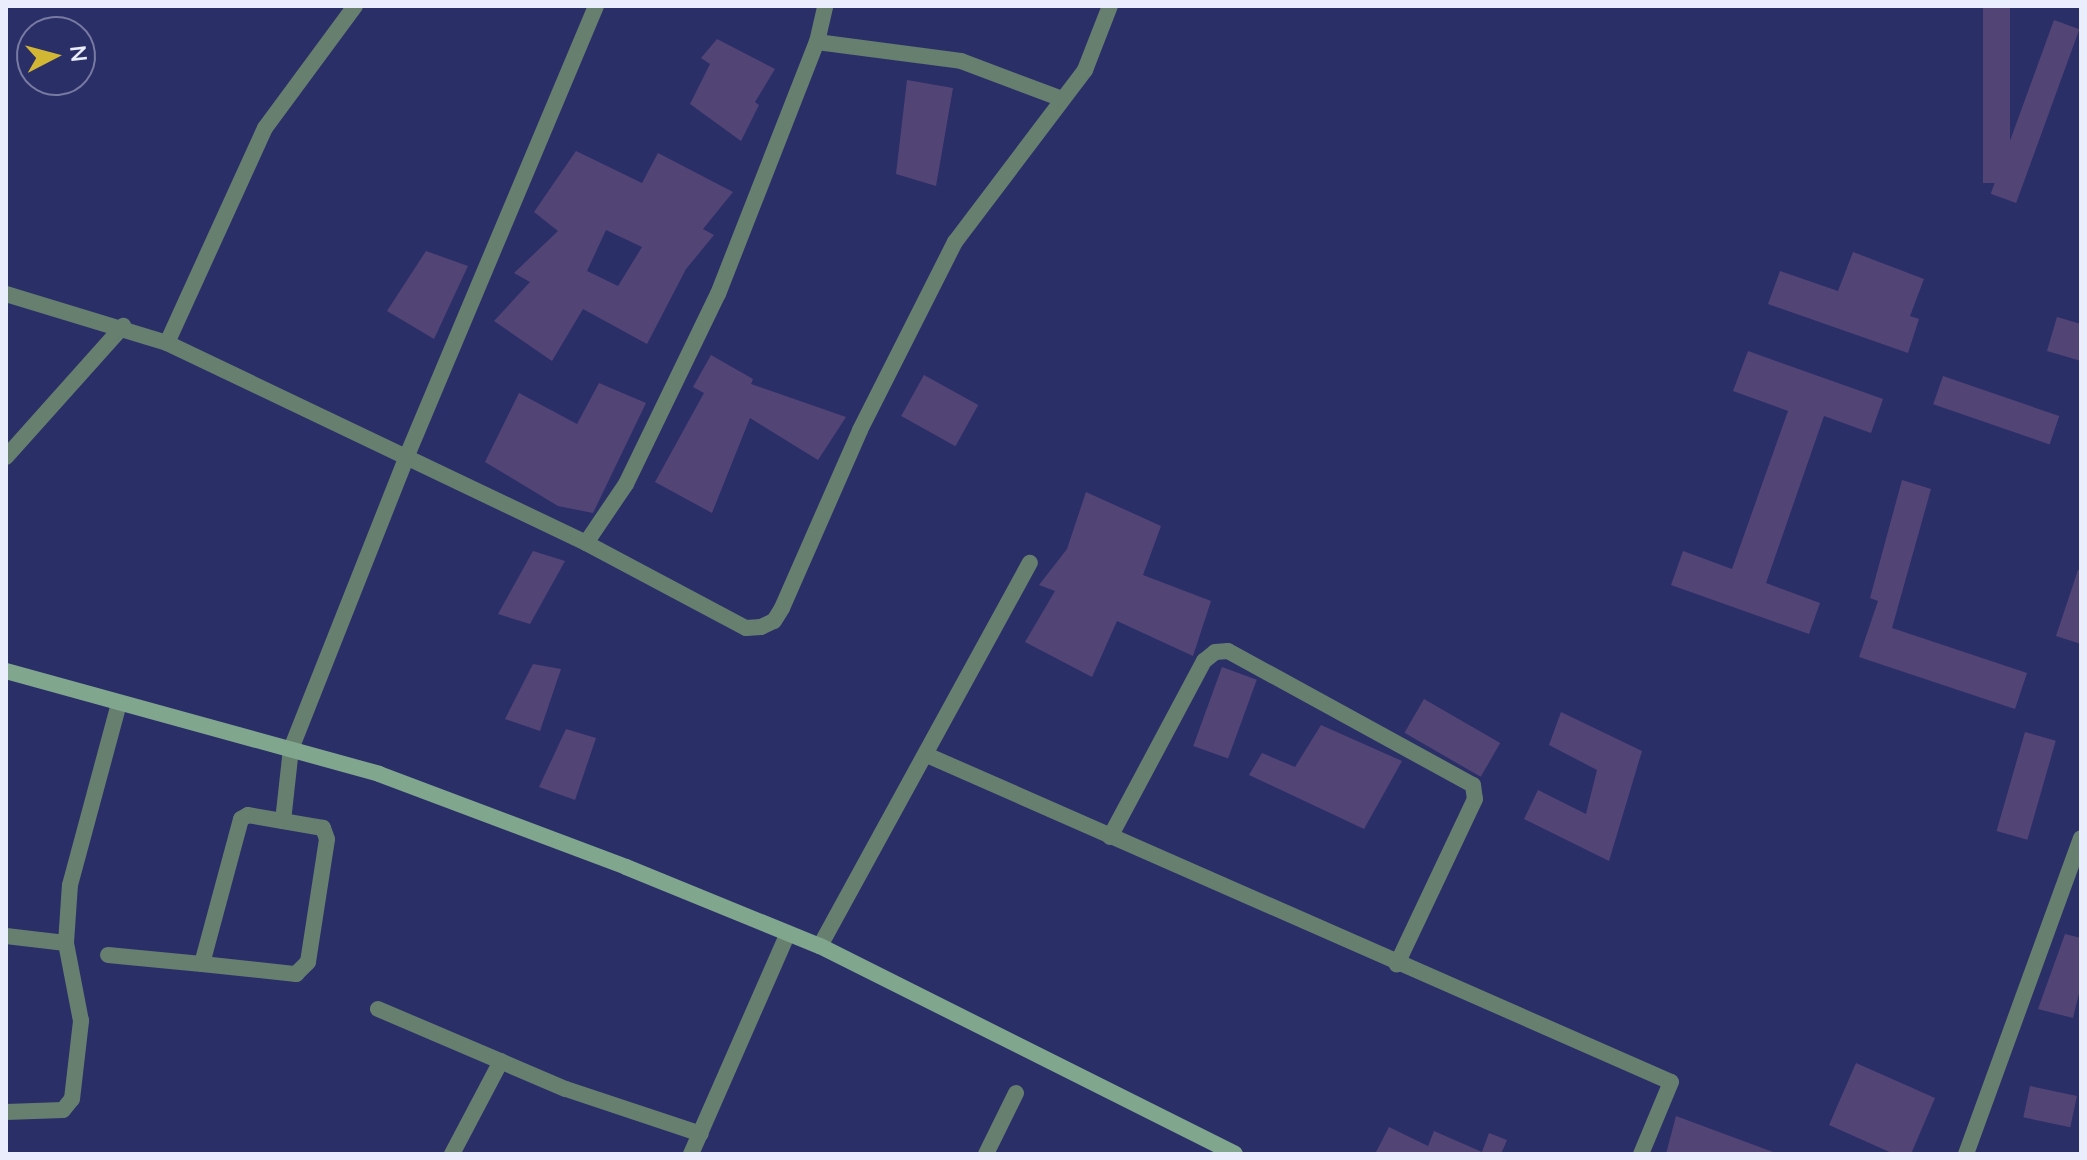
<!DOCTYPE html>
<style>
body{margin:0}
#map{position:relative;width:2087px;height:1160px;overflow:hidden;background:#2b2f67;font-family:"Nunito Sans",sans-serif}
div>[style]{position:absolute}
[style*='--x']{left:calc(var(--x)*1px);top:calc(var(--y)*1px);width:calc(var(--w)*1px);rotate:calc(var(--a)*1deg)}
.building>*{inset:0;background:#534476;transform-origin:0 0}
.street>*{height:16px;margin:-8px;padding:0 8px;transform-origin:8px;border-radius:8px;background:#677f6f}
.secondary>*{height:16px;margin:-8px;padding:0 8px;transform-origin:8px;border-radius:8px;background:#80a78e}
span{translate:-50% -50%;white-space:nowrap;text-align:center;line-height:1.15;-webkit-text-stroke:6px #2b2f67;paint-order:stroke}
.frame{position:absolute;inset:0;border:8px solid #eaedfb;pointer-events:none}
.north{position:absolute;left:16px;top:16px;width:80px;height:80px;box-sizing:border-box;background:#2b2f67;border:2px solid #777ba2;border-radius:50%;rotate:84deg;font-size:22px;font-weight:700;line-height:32px;text-align:center;color:#eaedfb}
.north::after{content:'';display:block;margin:auto;width:28px;height:36px;background:#d2b735;clip-path:polygon(50% 0,100% 100%,50% 72%,0 100%)}
</style>
<div id="map">
<div class="building">
<i style="left:1983px;top:6px;width:27px;height:177px"></i>
<i style="left:2054px;top:20px;width:27px;height:185px;rotate:20deg"></i>
<i style="clip-path:polygon(717px 39px,775px 69px,755px 102px,759px 105px,741px 141px,690px 104px,710px 64px,701px 58px)"></i>
<i style="clip-path:polygon(907px 80px,953px 88px,936px 186px,896px 174px)"></i>
<i style="clip-path:polygon(evenodd,576px 151px,642px 183px,658px 153px,733px 192px,703px 229px,714px 235px,686px 269px,647px 344px,583px 309px,552px 361px,494px 321px,530px 282px,514px 273px,558px 231px,534px 212px,576px 151px,606px 230px,642px 247px,618px 286px,587px 271px,606px 230px)"></i>
<i style="clip-path:polygon(426px 251px,468px 266px,434px 339px,387px 311px)"></i>
<i style="clip-path:polygon(1853px 252px,1924px 279px,1910px 316px,1919px 319px,1908px 353px,1768px 304px,1780px 271px,1838px 291px)"></i>
<i style="clip-path:polygon(2057px 317px,2081px 324px,2081px 361px,2047px 351px)"></i>
<i style="clip-path:polygon(1748px 351px,1883px 399px,1871px 433px,1824px 416px,1766px 583px,1820px 603px,1809px 634px,1671px 585px,1683px 551px,1732px 569px,1788px 411px,1733px 391px)"></i>
<i style="clip-path:polygon(711px 355px,753px 379px,751px 384px,846px 417px,818px 460px,750px 418px,712px 513px,655px 482px,704px 393px,693px 387px)"></i>
<i style="left:924px;top:375px;width:62px;height:47px;rotate:29deg"></i>
<i style="left:1943px;top:376px;width:123px;height:30px;rotate:19deg"></i>
<i style="clip-path:polygon(599px 383px,646px 403px,593px 513px,558px 506px,485px 462px,519px 393px,577px 424px)"></i>
<i style="clip-path:polygon(1902px 480px,1931px 489px,1892px 628px,2027px 673px,2015px 709px,1859px 657px,1878px 601px,1870px 598px)"></i>
<i style="clip-path:polygon(1086px 492px,1161px 526px,1143px 575px,1211px 601px,1193px 656px,1117px 621px,1092px 677px,1025px 642px,1055px 591px,1039px 585px,1067px 549px)"></i>
<i style="clip-path:polygon(533px 551px,565px 561px,530px 624px,498px 614px)"></i>
<i style="clip-path:polygon(2078px 570px,2081px 570px,2081px 644px,2056px 636px)"></i>
<i style="clip-path:polygon(533px 664px,561px 669px,540px 731px,505px 719px)"></i>
<i style="left:1222px;top:667px;width:37px;height:84px;rotate:20deg"></i>
<i style="left:1424px;top:699px;width:88px;height:39px;rotate:30deg"></i>
<i style="clip-path:polygon(1561px 712px,1642px 751px,1609px 861px,1524px 819px,1538px 790px,1586px 814px,1597px 770px,1549px 745px)"></i>
<i style="clip-path:polygon(1321px 725px,1402px 761px,1364px 829px,1249px 775px,1262px 753px,1295px 767px)"></i>
<i style="clip-path:polygon(566px 729px,596px 738px,575px 800px,539px 787px)"></i>
<i style="left:2025px;top:732px;width:32px;height:103px;rotate:16deg"></i>
<i style="clip-path:polygon(2065px 934px,2081px 938px,2081px 985px,2073px 1018px,2038px 1009px)"></i>
<i style="clip-path:polygon(1856px 1063px,1935px 1098px,1911px 1154px,1894px 1154px,1829px 1125px)"></i>
<i style="left:2030px;top:1086px;width:48px;height:32px;rotate:12deg"></i>
<i style="clip-path:polygon(1676px 1116px,1773px 1152px,1772px 1154px,1666px 1154px)"></i>
<i style="clip-path:polygon(1389px 1127px,1428px 1146px,1434px 1131px,1482px 1152px,1489px 1133px,1507px 1140px,1501px 1154px,1375px 1154px)"></i>
</div>
<div class="street">
<i style="--x:817;--y:42;--w:145;--a:7.5"></i>
<i style="--x:961;--y:61;--w:108;--a:20.6"></i>
<i style="--x:6;--y:294;--w:168;--a:16.9"></i>
<i style="--x:167;--y:343;--w:464;--a:25.5"></i>
<i style="--x:586;--y:543;--w:181;--a:28"></i>
<i style="--x:746;--y:628;--w:15;--a:-4"></i>
<i style="--x:761;--y:627;--w:14;--a:-25"></i>
<i style="--x:774;--y:621;--w:15;--a:-58"></i>
<i style="--x:782;--y:608;--w:194;--a:-66.3"></i>
<i style="--x:860;--y:430;--w:211;--a:-63.2"></i>
<i style="--x:955;--y:242;--w:216;--a:-52.9"></i>
<i style="--x:1085;--y:70;--w:69;--a:-68.7"></i>
<i style="--x:167;--y:343;--w:236;--a:-65.5"></i>
<i style="--x:265;--y:128;--w:152;--a:-53.6"></i>
<i style="--x:6;--y:457;--w:176;--a:-48.2"></i>
<i style="--x:586;--y:543;--w:71;--a:-55.9"></i>
<i style="--x:626;--y:484;--w:211;--a:-64.2"></i>
<i style="--x:718;--y:294;--w:271;--a:-68.6"></i>
<i style="--x:817;--y:42;--w:37;--a:-77"></i>
<i style="--x:929;--y:756;--w:810;--a:23.72"></i>
<i style="--x:1671;--y:1082;--w:78;--a:112.6"></i>
<i style="--x:283;--y:821;--w:72;--a:-83.7"></i>
<i style="--x:291;--y:749;--w:313;--a:-68.4"></i>
<i style="--x:406;--y:458;--w:490;--a:-67.2"></i>
<i style="--x:1110;--y:837;--w:200;--a:-61.9"></i>
<i style="--x:1204;--y:661;--w:14;--a:-39"></i>
<i style="--x:1215;--y:652;--w:13;--a:-4"></i>
<i style="--x:1228;--y:651;--w:279;--a:28.7"></i>
<i style="--x:1473;--y:785;--w:14;--a:82"></i>
<i style="--x:1475;--y:799;--w:183;--a:115.3"></i>
<i style="--x:6;--y:936;--w:60;--a:6.7"></i>
<i style="--x:820;--y:946;--w:437;--a:-61.3"></i>
<i style="--x:108;--y:955;--w:94;--a:5.5"></i>
<i style="--x:202;--y:964;--w:95;--a:6.1"></i>
<i style="--x:296;--y:974;--w:17;--a:-45"></i>
<i style="--x:308;--y:962;--w:124;--a:-81.2"></i>
<i style="--x:327;--y:839;--w:12;--a:-110"></i>
<i style="--x:323;--y:828;--w:76;--a:-170.2"></i>
<i style="--x:248;--y:815;--w:8;--a:150"></i>
<i style="--x:241;--y:819;--w:150;--a:105.1"></i>
<i style="--x:378;--y:1009;--w:204;--a:23.1"></i>
<i style="--x:566;--y:1089;--w:142;--a:18.4"></i>
<i style="--x:6;--y:1112;--w:57;--a:-2"></i>
<i style="--x:63;--y:1110;--w:14;--a:-51"></i>
<i style="--x:72;--y:1099;--w:79;--a:-83.4"></i>
<i style="--x:81;--y:1021;--w:79;--a:-100.9"></i>
<i style="--x:66;--y:943;--w:58;--a:-86.1"></i>
<i style="--x:70;--y:885;--w:188;--a:-74.9"></i>
<i style="--x:452;--y:1154;--w:105;--a:-62.2"></i>
<i style="--x:691;--y:1154;--w:241;--a:-66.3"></i>
<i style="--x:986;--y:1154;--w:68;--a:-63.8"></i>
<i style="--x:1966;--y:1154;--w:336;--a:-70"></i>
</div>
<div class="secondary">
<i style="--x:6;--y:671;--w:387;--a:15.4"></i>
<i style="--x:379;--y:774;--w:264;--a:20.6"></i>
<i style="--x:626;--y:867;--w:209;--a:22.2"></i>
<i style="--x:820;--y:946;--w:464;--a:26.6"></i>
</div>
<div class="frame"></div>
<div class="north">N</div>
</div>
